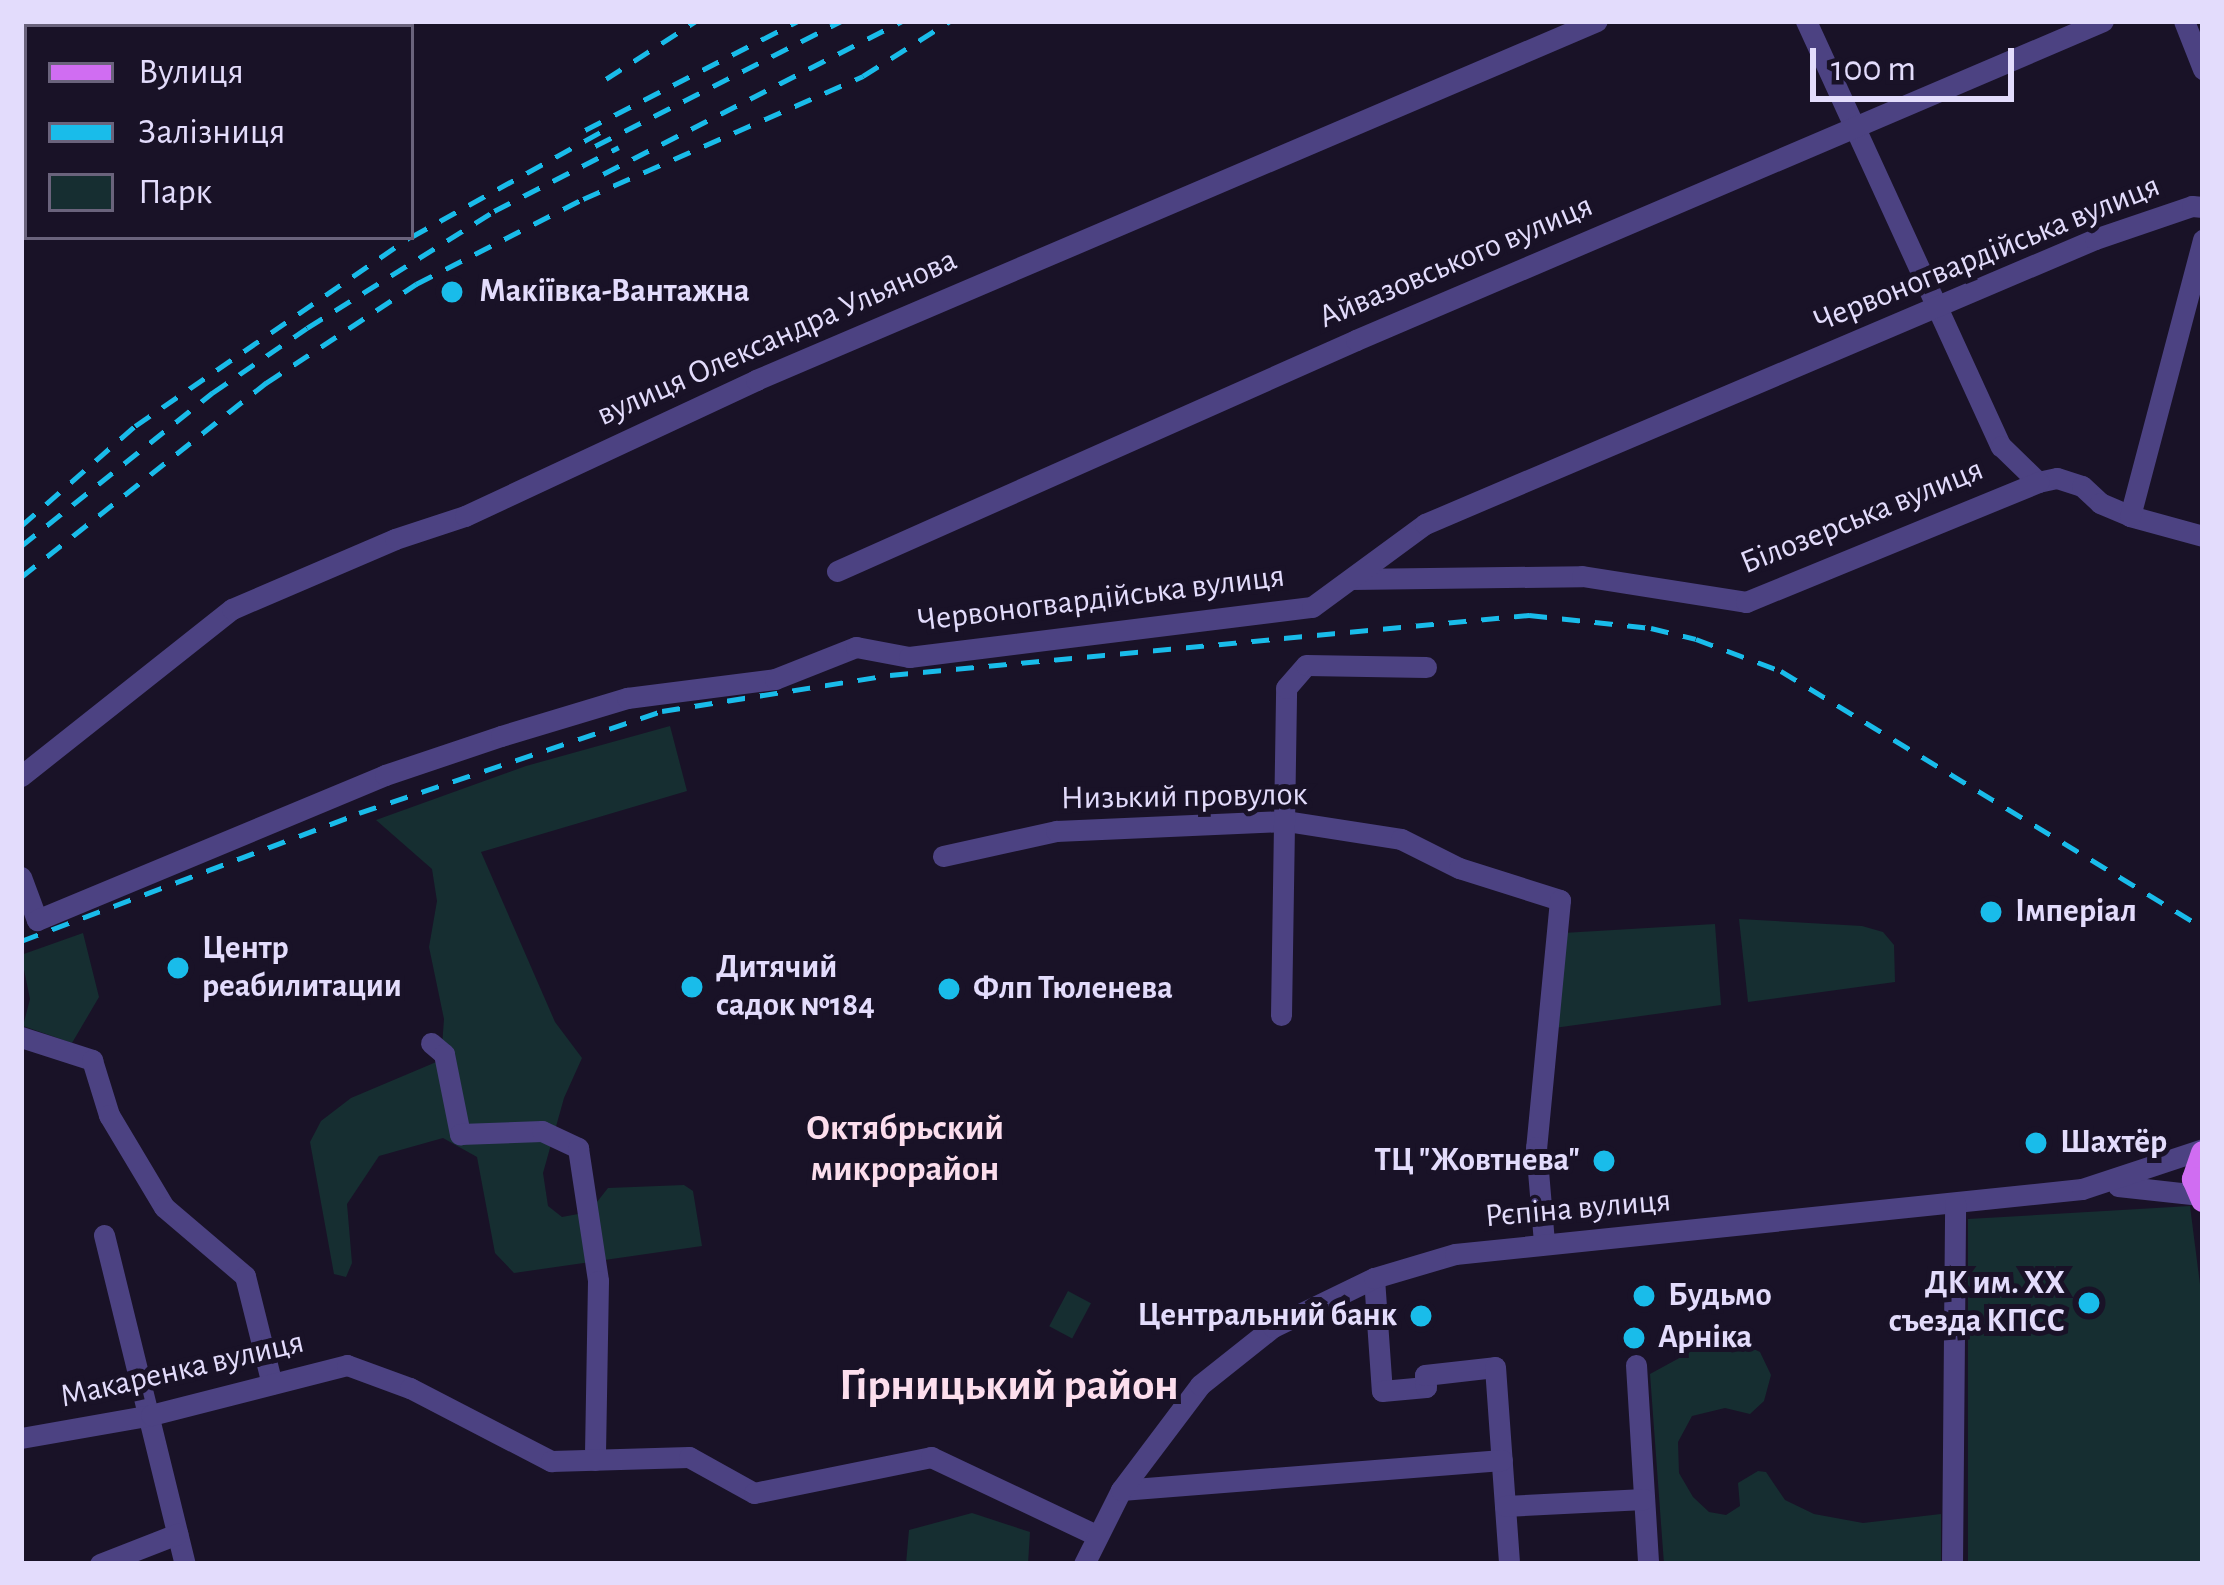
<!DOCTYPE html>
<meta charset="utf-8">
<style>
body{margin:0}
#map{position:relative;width:2224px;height:1585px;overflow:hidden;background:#191227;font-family:"Alegreya Sans",sans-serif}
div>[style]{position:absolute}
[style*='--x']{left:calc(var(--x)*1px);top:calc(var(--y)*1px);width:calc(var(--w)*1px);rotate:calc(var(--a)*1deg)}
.green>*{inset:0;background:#162e31;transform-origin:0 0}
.minor>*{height:21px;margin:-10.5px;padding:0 10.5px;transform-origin:10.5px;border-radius:10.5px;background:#4c4282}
.major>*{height:24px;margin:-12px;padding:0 12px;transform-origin:12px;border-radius:12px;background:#d06df2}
.rail>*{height:4.5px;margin-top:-2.25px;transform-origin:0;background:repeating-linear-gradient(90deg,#19bcea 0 18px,transparent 0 33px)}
.dots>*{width:33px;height:33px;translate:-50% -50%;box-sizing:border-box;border:6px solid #191227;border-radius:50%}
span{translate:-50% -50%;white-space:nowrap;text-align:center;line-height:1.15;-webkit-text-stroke:10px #191227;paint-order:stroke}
.street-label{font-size:33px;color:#e3dcfc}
.poi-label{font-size:33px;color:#e3dcfc;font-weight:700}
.left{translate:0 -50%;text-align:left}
.right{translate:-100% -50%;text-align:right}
.neighbourhood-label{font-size:36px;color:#fcdeed;font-weight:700}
.district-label{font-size:45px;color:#fcdeed;font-weight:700}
.frame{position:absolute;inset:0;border:24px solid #e3dcfc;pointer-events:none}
.legend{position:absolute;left:24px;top:24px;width:390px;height:216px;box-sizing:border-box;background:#191227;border:3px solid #6a637c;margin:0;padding:15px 21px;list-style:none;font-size:36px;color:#e3dcfc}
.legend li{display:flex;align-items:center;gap:24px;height:60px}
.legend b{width:60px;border:3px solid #6a637c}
.scale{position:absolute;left:1810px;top:48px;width:204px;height:54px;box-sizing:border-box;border:6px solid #e3dcfc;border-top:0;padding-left:15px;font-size:36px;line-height:42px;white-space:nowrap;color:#e3dcfc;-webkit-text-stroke:9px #191227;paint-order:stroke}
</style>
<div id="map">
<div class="green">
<i style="clip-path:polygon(670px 726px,687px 791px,481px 852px,555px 1022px,582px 1058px,564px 1098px,543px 1173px,548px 1206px,562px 1217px,589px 1212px,608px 1188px,684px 1185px,693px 1191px,702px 1246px,514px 1273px,495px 1253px,477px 1157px,443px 1138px,379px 1156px,347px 1204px,352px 1263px,346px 1277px,334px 1274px,310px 1142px,321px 1121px,351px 1098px,441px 1060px,444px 1019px,429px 947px,437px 901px,432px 869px,376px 820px,526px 766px)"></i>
<i style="clip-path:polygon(1739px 919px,1862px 926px,1883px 932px,1894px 945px,1895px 982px,1748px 1002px)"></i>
<i style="clip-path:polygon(1715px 924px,1721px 1005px,1554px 1028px,1563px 933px)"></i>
<i style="clip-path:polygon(83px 933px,99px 997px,72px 1043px,23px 1026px,30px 999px,21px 955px)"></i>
<i style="clip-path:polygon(2190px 1206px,2203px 1308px,2203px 1564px,1968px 1564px,1968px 1219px)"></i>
<i style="left:1068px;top:1291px;width:26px;height:40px;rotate:28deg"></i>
<i style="clip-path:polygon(1745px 1345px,1760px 1352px,1771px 1375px,1764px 1401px,1750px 1414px,1725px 1408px,1692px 1416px,1678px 1442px,1679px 1473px,1693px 1497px,1709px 1512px,1726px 1515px,1740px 1506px,1738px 1483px,1758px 1471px,1766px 1472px,1785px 1500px,1814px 1514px,1863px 1523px,1941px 1514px,1941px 1564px,1664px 1564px,1650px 1374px,1694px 1350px)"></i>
<i style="clip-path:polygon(972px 1513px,1030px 1532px,1028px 1564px,906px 1564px,909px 1530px)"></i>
</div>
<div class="minor">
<i style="--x:1806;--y:21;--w:468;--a:65.4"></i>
<i style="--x:2001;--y:446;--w:52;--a:44.2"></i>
<i style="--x:2038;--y:482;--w:19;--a:-12"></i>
<i style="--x:2057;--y:478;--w:26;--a:18"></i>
<i style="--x:2082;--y:486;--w:25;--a:43"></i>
<i style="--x:2100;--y:503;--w:33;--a:23"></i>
<i style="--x:2130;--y:516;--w:76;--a:15.3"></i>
<i style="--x:2184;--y:21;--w:52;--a:68.4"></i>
<i style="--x:284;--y:27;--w:13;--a:-27"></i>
<i style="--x:21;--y:158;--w:7;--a:-27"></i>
<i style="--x:2130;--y:516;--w:286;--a:-75.2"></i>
<i style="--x:837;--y:571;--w:568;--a:-23.99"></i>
<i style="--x:1356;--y:340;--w:812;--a:-23.12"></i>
<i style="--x:1351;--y:579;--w:231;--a:-0.7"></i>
<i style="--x:1582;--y:576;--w:166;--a:9"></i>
<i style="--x:1746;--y:602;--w:316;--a:-22.3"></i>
<i style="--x:21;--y:776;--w:269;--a:-38.4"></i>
<i style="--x:232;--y:609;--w:177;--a:-23.2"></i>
<i style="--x:395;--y:539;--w:74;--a:-18.2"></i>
<i style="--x:465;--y:516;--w:321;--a:-25"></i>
<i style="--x:756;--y:380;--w:914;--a:-23.12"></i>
<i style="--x:943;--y:856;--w:116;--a:-12.5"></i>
<i style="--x:1056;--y:831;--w:230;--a:-2.5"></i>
<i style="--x:1286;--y:821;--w:116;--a:8.9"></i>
<i style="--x:1401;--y:839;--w:65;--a:26.6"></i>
<i style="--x:1459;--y:868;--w:106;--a:17.6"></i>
<i style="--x:1560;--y:900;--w:248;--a:95.5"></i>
<i style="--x:1536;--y:1147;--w:96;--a:85.2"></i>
<i style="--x:21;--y:877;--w:46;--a:69.6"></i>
<i style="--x:37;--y:920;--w:377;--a:-22.6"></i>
<i style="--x:385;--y:775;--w:122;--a:-18.6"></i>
<i style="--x:501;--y:736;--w:132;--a:-16.8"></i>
<i style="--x:627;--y:698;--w:149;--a:-7.3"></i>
<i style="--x:775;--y:679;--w:87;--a:-21.6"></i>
<i style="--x:856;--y:647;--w:54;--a:10.7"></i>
<i style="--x:909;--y:657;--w:406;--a:-7.1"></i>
<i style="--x:1312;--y:607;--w:140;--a:-36.3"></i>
<i style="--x:1425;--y:524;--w:728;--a:-23.04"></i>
<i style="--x:2095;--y:239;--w:102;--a:-18.8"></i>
<i style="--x:2192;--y:206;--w:11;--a:5"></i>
<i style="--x:1281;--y:1015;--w:327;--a:-89.1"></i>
<i style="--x:1286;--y:688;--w:30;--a:-49"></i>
<i style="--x:1306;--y:665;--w:120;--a:1"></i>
<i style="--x:21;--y:1037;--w:75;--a:17.9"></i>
<i style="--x:92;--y:1060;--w:58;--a:72.8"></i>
<i style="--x:109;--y:1115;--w:107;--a:59.1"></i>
<i style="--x:164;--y:1207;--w:106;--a:40.4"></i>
<i style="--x:245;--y:1276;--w:111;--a:76"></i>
<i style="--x:431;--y:1043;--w:17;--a:40"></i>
<i style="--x:444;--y:1054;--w:82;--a:78.7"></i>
<i style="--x:460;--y:1134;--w:82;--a:-2.1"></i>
<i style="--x:542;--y:1131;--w:40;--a:25"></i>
<i style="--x:578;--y:1148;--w:134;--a:81.4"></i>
<i style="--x:598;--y:1281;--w:179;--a:91"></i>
<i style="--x:2118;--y:1186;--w:81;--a:6.3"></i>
<i style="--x:104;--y:1235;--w:339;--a:76.2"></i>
<i style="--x:1374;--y:1278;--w:113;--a:86"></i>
<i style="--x:1382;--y:1391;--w:44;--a:-5.2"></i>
<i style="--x:1426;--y:1387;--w:12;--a:-95"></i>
<i style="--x:1425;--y:1375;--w:70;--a:-6.5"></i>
<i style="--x:1495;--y:1367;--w:197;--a:85.9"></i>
<i style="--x:1636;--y:1365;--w:199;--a:86.5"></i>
<i style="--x:21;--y:1438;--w:132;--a:-10"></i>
<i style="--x:151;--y:1415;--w:202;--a:-14.3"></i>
<i style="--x:347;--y:1365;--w:67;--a:20.1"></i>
<i style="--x:410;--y:1388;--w:159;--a:27.4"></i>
<i style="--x:551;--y:1461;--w:138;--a:-1.7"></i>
<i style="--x:689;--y:1457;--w:74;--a:29"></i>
<i style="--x:754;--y:1493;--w:181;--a:-11.5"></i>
<i style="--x:931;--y:1457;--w:183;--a:25.3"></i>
<i style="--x:1121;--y:1490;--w:382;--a:-4.5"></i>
<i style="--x:1505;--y:1506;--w:139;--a:-2.9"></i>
<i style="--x:100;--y:1564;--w:83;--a:-21.3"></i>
<i style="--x:1084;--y:1564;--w:83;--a:-63.4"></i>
<i style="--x:1121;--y:1490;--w:131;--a:-53"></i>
<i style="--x:1200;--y:1385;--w:93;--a:-38.5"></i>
<i style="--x:1273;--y:1327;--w:112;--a:-25.9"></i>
<i style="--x:1374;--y:1278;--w:84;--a:-16.5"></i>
<i style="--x:1455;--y:1254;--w:630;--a:-5.92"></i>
<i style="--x:2082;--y:1189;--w:127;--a:-18.3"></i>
<i style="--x:1952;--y:1564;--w:361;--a:-89.5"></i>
</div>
<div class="major">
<i style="--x:2203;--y:1153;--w:28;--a:109"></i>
<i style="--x:2194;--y:1179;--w:23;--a:67"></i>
</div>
<div class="rail">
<i style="--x:606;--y:79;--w:107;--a:-32.8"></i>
<i style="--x:585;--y:130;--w:239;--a:-27.1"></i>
<i style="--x:595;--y:146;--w:276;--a:-26.9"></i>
<i style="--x:603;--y:174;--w:336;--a:-27.1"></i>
<i style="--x:411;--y:237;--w:223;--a:-29"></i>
<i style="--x:21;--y:526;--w:152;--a:-41.3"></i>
<i style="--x:135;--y:426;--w:334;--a:-34.5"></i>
<i style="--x:21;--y:546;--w:245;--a:-38.7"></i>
<i style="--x:212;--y:393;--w:115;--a:-34.4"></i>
<i style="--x:307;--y:328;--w:221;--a:-32"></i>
<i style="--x:494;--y:211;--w:140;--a:-27.1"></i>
<i style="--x:21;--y:577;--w:313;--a:-38.4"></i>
<i style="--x:266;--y:383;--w:180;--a:-33.4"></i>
<i style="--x:416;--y:284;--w:187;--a:-27"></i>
<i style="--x:583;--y:199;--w:306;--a:-23.7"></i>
<i style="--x:863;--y:76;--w:103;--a:-32.3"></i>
<i style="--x:21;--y:941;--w:361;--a:-20.7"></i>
<i style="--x:359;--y:813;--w:320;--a:-18.6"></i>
<i style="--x:662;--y:711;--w:231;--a:-9"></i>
<i style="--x:890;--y:675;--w:642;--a:-5.36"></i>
<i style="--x:1529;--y:615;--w:123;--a:6.1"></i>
<i style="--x:1651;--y:628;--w:46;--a:13.7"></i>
<i style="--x:1696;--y:639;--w:91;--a:20.6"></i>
<i style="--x:1781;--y:671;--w:494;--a:31.3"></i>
</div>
<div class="dots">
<i style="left:452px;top:292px;background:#19bcea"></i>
<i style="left:1991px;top:912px;background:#19bcea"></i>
<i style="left:178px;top:968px;background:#19bcea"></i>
<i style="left:692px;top:987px;background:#19bcea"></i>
<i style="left:949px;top:989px;background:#19bcea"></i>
<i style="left:2036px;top:1143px;background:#19bcea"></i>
<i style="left:1604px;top:1161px;background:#19bcea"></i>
<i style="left:1644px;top:1296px;background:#19bcea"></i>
<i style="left:2089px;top:1303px;background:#19bcea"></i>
<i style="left:1421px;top:1316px;background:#19bcea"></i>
<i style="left:1634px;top:1338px;background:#19bcea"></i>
</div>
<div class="street-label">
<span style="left:1987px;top:254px;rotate:-22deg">Червоногвардійська вулиця</span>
<span style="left:1456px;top:262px;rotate:-23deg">Айвазовського вулиця</span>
<span style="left:777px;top:338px;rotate:-24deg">вулиця Олександра Ульянова</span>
<span style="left:1862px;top:517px;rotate:-22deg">Білозерська вулиця</span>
<span style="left:1101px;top:599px;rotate:-7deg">Червоногвардійська вулиця</span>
<span style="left:1184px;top:797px;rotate:-1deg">Низький провулок</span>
<span style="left:1578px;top:1209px;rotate:-5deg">Рєпіна вулиця</span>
<span style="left:182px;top:1370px;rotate:-13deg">Макаренка вулиця</span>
</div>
<div class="poi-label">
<span class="left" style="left:479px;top:292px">Макіївка-Вантажна</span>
<span class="left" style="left:2015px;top:912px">Імперіал</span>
<span class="left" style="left:202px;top:968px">Центр<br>реабилитации</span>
<span class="left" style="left:716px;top:987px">Дитячий<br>садок №184</span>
<span class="left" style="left:973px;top:989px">Флп Тюленева</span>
<span class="left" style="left:2060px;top:1143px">Шахтёр</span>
<span class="right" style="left:1580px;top:1161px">ТЦ "Жовтнева"</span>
<span class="right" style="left:2065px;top:1303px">ДК им. XX<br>съезда КПСС</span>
<span class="left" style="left:1668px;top:1296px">Будьмо</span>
<span class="right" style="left:1397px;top:1316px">Центральний банк</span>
<span class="left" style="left:1658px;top:1338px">Арніка</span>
</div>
<div class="neighbourhood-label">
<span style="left:905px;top:1149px">Октябрьский<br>микрорайон</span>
</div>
<div class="district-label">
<span style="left:1009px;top:1386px">Гірницький район</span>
</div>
<div class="frame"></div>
<ul class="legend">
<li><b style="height:15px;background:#d06df2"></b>Вулиця</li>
<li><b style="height:15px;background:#19bcea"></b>Залізниця</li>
<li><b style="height:33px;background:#162e31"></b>Парк</li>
</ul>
<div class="scale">100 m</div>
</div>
